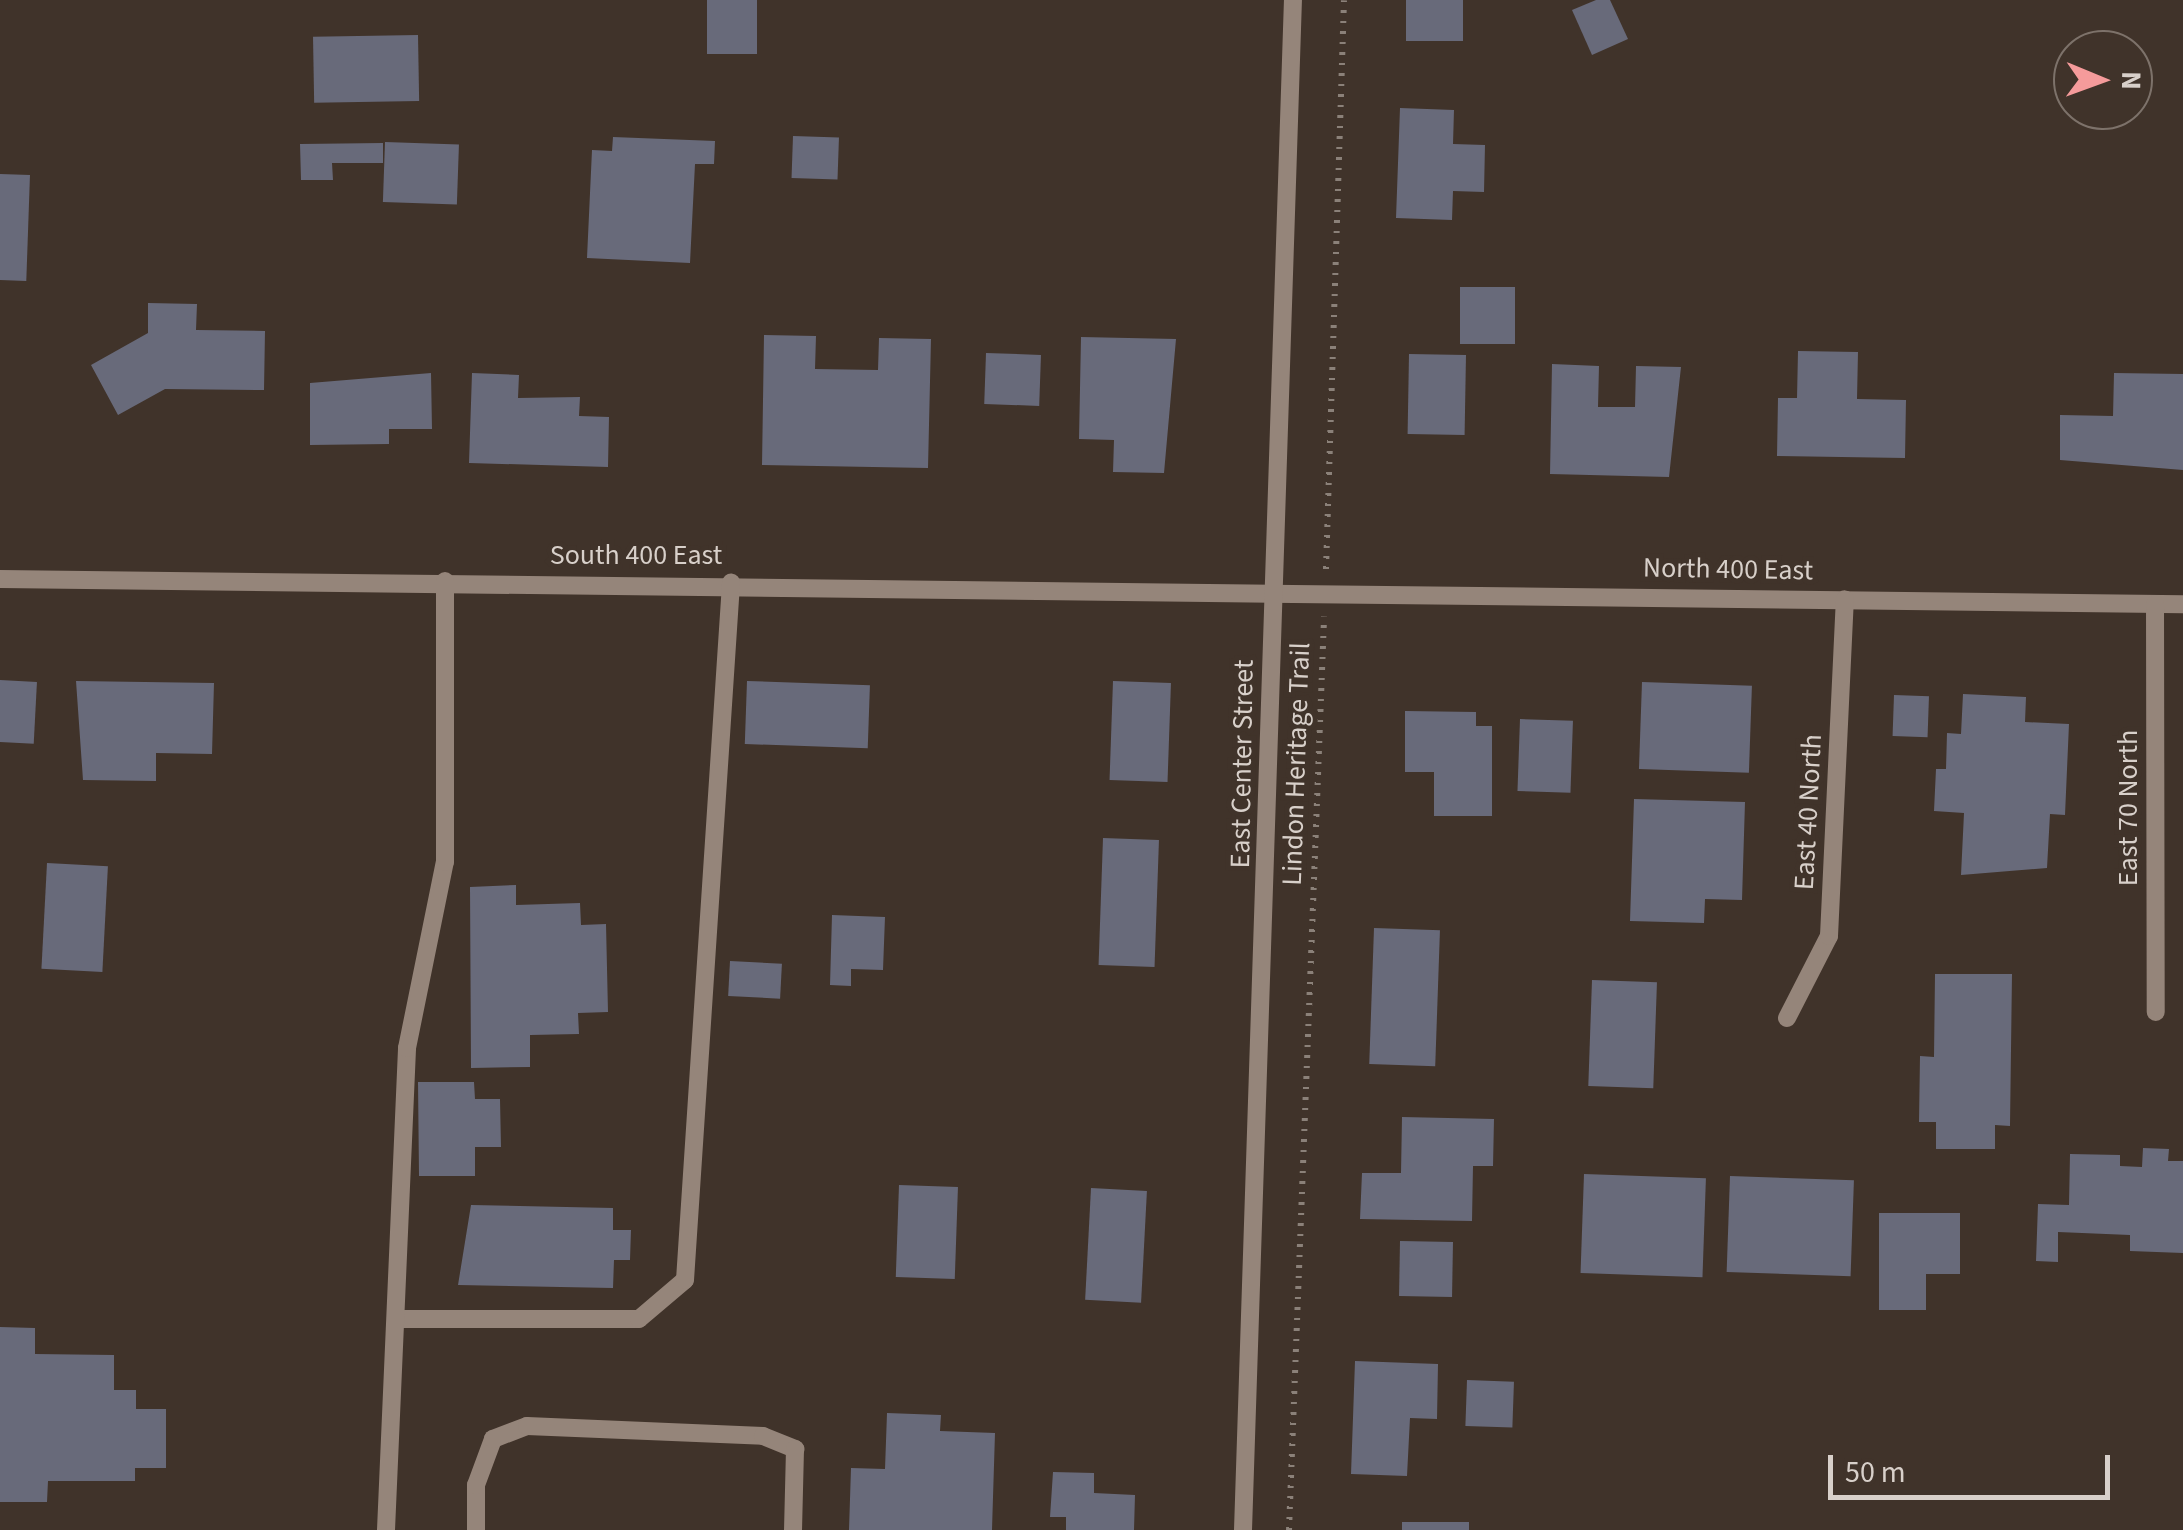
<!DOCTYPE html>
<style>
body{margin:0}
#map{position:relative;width:2183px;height:1530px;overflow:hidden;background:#40332a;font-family:"Source Sans 3",sans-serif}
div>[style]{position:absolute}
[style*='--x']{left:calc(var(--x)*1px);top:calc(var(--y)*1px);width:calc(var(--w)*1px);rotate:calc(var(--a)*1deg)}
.building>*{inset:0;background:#686a7a;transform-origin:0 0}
.path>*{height:6px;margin-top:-3px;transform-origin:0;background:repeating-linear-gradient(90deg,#8b8179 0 2.5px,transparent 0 10.5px)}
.minor>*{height:18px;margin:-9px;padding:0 9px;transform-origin:9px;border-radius:9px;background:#95857a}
span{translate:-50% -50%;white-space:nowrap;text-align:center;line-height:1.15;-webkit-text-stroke:10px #40332a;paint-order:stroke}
.street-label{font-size:28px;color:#d8d0ca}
.north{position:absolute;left:2053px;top:30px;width:100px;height:100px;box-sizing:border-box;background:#40332a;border:2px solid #7d726a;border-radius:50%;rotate:91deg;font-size:28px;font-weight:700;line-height:40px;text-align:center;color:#d8d0ca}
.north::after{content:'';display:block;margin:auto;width:35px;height:45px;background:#f59b9b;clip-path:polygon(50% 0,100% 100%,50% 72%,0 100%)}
.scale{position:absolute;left:1828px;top:1455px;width:282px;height:45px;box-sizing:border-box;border:5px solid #d8d0ca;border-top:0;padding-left:12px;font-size:30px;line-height:35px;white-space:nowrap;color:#d8d0ca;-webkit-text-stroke:8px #40332a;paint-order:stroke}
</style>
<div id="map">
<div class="building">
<i style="left:707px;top:0;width:50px;height:54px"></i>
<i style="left:1406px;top:0;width:57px;height:41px"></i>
<i style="clip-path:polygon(1596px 0,1610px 0,1628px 39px,1592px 55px,1572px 10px)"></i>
<i style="left:418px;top:35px;width:66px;height:105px;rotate:89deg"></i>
<i style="clip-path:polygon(1400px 108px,1454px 110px,1453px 144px,1485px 145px,1484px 192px,1453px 191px,1452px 220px,1396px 218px)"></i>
<i style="left:793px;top:136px;width:46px;height:42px;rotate:2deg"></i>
<i style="clip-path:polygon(613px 137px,715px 141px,714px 164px,695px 164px,690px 263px,587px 258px,592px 150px,612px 151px)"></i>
<i style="left:385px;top:142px;width:74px;height:60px;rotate:2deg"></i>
<i style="clip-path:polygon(383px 143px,383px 163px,332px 163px,333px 180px,301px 180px,300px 144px)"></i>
<i style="left:0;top:174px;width:30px;height:106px;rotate:2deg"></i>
<i style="left:1460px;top:287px;width:55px;height:57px"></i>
<i style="clip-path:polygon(148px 303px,197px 304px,196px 330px,265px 331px,264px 390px,165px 389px,118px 415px,91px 365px,148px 333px)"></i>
<i style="clip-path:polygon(764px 335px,816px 336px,815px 369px,878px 370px,879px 338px,931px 339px,928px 468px,762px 465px)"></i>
<i style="clip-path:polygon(1081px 337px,1176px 339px,1164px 473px,1113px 472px,1114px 440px,1079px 439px)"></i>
<i style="clip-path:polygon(1798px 351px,1858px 352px,1857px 399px,1906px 400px,1905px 458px,1777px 456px,1778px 398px,1797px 398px)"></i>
<i style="left:986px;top:353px;width:55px;height:51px;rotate:2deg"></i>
<i style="left:1409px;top:354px;width:57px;height:80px;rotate:1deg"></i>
<i style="clip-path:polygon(1552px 364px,1599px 366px,1598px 407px,1635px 407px,1636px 366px,1681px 367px,1669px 477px,1550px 474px)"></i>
<i style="clip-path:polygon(431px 373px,432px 429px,389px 429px,389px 444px,310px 445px,310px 383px)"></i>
<i style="clip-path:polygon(472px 373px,519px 375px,518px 398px,580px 397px,579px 416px,609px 417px,608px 467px,469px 463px)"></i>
<i style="clip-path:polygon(2114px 373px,2183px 374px,2183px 470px,2060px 460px,2060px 415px,2113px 416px)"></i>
<i style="left:0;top:680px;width:37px;height:62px;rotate:3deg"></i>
<i style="clip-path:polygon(76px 681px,214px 683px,212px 754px,156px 753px,156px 781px,83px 780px)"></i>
<i style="left:747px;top:681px;width:123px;height:63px;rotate:2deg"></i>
<i style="left:1113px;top:681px;width:58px;height:99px;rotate:2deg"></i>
<i style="left:1642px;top:682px;width:110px;height:87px;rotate:2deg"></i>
<i style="clip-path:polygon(1963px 694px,2026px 697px,2025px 722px,2069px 724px,2065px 815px,2050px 814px,2047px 868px,1961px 875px,1964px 813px,1934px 811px,1936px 769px,1946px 769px,1947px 733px,1961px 734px)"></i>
<i style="left:1894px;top:695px;width:35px;height:41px;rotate:2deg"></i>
<i style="clip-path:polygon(1405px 711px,1476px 712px,1476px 726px,1492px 726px,1492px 816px,1434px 816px,1434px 772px,1405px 772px)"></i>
<i style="left:1520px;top:719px;width:53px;height:72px;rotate:2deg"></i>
<i style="clip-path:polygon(1634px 799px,1745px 802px,1742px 900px,1705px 899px,1704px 923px,1630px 921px)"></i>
<i style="left:1103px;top:838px;width:56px;height:127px;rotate:2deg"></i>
<i style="left:47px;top:863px;width:61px;height:106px;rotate:3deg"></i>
<i style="clip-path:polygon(516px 885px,516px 905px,580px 903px,581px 925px,606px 924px,608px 1012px,578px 1013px,579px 1034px,530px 1035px,530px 1067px,471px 1068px,470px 887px)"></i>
<i style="clip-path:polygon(832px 915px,885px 917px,883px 970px,851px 969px,851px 986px,830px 985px)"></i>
<i style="left:1374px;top:928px;width:66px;height:136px;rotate:2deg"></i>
<i style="left:730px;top:961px;width:52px;height:35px;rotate:3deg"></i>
<i style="clip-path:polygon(1935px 974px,2012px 974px,2010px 1126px,1995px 1125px,1995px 1149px,1936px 1149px,1936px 1122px,1919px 1122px,1920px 1056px,1934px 1057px)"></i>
<i style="left:1592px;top:980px;width:65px;height:106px;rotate:2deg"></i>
<i style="clip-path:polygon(418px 1082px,474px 1082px,475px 1099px,500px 1099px,501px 1147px,475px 1147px,475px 1176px,419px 1176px)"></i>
<i style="clip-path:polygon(1402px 1117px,1494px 1119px,1493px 1166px,1473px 1166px,1472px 1221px,1360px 1219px,1362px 1173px,1401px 1173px)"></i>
<i style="clip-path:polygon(2143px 1148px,2169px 1149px,2168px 1161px,2183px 1161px,2183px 1253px,2130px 1251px,2130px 1235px,2058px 1232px,2058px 1262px,2036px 1261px,2038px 1204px,2069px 1205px,2070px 1154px,2120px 1155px,2120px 1166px,2142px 1167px)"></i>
<i style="left:1584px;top:1174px;width:122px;height:99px;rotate:2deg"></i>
<i style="left:1730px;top:1176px;width:124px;height:96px;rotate:2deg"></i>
<i style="left:899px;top:1185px;width:59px;height:92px;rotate:2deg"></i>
<i style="left:1091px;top:1188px;width:56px;height:112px;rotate:3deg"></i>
<i style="clip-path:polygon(471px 1205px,613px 1208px,613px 1230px,631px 1230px,630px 1260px,614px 1260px,613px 1288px,458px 1285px)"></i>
<i style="clip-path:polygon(1879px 1213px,1960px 1213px,1960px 1274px,1926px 1274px,1926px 1310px,1879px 1310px)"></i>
<i style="left:1400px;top:1241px;width:53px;height:55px;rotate:1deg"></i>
<i style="clip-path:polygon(0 1327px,35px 1328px,35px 1354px,114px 1355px,114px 1390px,136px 1390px,136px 1409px,166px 1409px,166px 1468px,135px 1468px,135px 1481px,48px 1481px,47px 1502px,0 1502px)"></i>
<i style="clip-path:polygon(1355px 1361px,1438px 1364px,1437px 1419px,1410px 1418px,1407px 1476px,1351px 1474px)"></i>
<i style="left:1467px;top:1380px;width:47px;height:46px;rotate:2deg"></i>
<i style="clip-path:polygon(887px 1413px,941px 1415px,940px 1431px,995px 1433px,992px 1530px,849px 1530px,851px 1468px,885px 1469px)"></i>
<i style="clip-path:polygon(1053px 1472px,1094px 1473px,1094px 1493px,1135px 1495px,1134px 1530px,1066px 1530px,1066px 1517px,1050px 1517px)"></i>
<i style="left:1402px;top:1522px;width:67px;height:8px"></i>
</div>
<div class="path">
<i style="--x:1326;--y:569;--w:569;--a:-88.19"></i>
<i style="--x:1289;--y:1530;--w:914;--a:-87.8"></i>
</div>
<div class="minor">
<i style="--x:0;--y:579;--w:2183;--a:0.66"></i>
<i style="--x:2155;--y:604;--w:408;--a:89.9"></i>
<i style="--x:1787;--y:1018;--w:92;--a:-62.9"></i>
<i style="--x:1829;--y:936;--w:337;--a:-87.3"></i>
<i style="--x:401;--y:1319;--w:238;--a:0"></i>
<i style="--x:639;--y:1319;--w:60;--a:-40.3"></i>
<i style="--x:685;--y:1280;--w:699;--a:-86.22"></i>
<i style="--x:386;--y:1530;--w:482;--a:-87.5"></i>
<i style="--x:407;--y:1048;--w:190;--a:-78.5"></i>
<i style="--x:445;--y:862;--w:281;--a:-90"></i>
<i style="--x:476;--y:1530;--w:45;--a:-90"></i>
<i style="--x:476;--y:1485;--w:49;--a:-69.7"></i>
<i style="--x:493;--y:1439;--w:36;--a:-21"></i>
<i style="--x:527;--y:1426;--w:236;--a:2.4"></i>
<i style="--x:763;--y:1436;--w:35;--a:22"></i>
<i style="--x:795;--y:1449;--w:81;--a:91.4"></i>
<i style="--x:1243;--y:1530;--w:1531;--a:-88.13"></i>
</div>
<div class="street-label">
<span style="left:636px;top:555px">South 400 East</span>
<span style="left:1728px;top:569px;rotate:1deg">North 400 East</span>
<span style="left:1242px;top:764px;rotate:-89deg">East Center Street</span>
<span style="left:1296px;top:764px;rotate:-88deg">Lindon Heritage Trail</span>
<span style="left:2128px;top:808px;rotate:-90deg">East 70 North</span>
<span style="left:1808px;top:812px;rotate:-87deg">East 40 North</span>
</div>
<div class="north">N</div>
<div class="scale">50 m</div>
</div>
